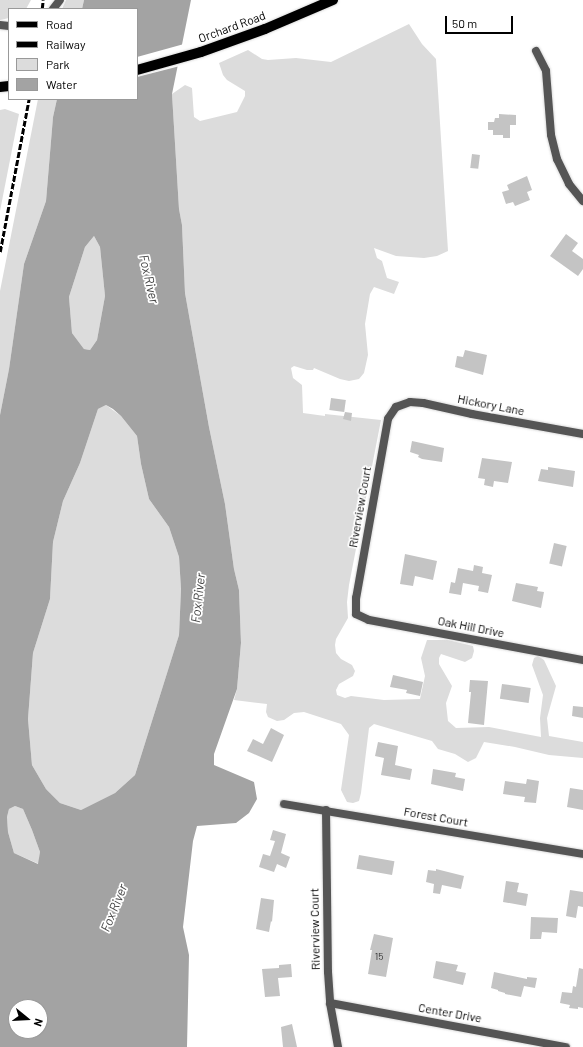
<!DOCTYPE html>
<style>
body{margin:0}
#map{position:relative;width:583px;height:1047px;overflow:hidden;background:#fff;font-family:Barlow,sans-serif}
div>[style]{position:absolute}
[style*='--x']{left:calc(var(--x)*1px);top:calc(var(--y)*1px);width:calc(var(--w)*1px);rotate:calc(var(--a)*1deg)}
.green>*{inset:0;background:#dcdcdc}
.water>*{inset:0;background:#a3a3a3}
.pier>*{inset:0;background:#fff}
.building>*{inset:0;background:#c4c4c4;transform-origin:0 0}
.roads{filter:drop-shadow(0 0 1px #dbdbdb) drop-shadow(0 0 1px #dbdbdb)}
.street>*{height:8px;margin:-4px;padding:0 4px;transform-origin:4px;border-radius:4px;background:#555}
.primary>*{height:10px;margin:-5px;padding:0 5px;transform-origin:5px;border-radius:5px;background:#000}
.rail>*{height:2.5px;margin-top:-1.25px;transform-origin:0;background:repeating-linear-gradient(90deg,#000 0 6px,transparent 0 8px)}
span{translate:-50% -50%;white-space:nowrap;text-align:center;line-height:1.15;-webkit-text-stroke:3.5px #fff;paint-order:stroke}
.number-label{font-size:10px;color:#313131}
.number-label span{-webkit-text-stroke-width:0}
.street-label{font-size:12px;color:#000}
.water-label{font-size:13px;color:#444;font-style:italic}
.legend{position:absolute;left:8px;top:8px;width:130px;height:92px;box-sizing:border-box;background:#fff;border:1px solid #999;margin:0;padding:5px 7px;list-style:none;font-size:12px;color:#000}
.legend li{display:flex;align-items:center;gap:8px;height:20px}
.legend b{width:20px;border:1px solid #999}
.north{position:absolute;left:8px;top:999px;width:40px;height:40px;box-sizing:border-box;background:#fff;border:1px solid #999;border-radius:50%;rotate:108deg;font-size:11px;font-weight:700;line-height:16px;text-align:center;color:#000}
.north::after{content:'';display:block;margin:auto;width:14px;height:18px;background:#000;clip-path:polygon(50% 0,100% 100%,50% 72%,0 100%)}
.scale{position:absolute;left:445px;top:16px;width:68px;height:18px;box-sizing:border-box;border:2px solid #000;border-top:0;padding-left:5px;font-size:12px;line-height:14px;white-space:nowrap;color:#000;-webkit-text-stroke:3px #fff;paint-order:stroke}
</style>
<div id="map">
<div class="green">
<i style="clip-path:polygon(0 0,31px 0,26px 9px,9px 9px,9px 18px,0 20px)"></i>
<i style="clip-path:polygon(66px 0,84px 0,82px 9px,62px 9px)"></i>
<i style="clip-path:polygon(409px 24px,422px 44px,436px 59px,448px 251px,437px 256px,424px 258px,396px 256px,374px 248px,377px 258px,382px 261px,387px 278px,399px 282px,394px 294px,374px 287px,370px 294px,365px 324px,368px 355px,364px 373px,359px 379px,349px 381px,340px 379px,314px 368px,313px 370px,307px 370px,294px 366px,291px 368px,293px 378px,302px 385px,303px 413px,325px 416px,325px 414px,381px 420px,349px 585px,347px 602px,348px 618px,336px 639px,335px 645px,336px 653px,341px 659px,352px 665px,355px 671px,353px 676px,339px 684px,336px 690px,337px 695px,345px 698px,351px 696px,384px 700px,420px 699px,425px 676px,421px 658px,427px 640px,448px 640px,473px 646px,474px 651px,472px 658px,465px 662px,441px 654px,439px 658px,439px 664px,452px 686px,446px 703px,448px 721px,456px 728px,489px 727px,541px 737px,540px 718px,543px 695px,532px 665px,534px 658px,538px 656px,544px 660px,556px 686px,547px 718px,549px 736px,583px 742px,583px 758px,549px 755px,515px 747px,484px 742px,476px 758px,468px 762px,455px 754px,438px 749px,432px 741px,374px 724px,369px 728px,361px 793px,359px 801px,353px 803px,347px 802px,341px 790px,349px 735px,341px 724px,304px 712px,294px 713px,284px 720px,277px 721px,268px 717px,266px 712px,267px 704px,234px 700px,237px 689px,241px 643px,239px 590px,234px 569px,225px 504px,209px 427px,185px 293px,182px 225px,179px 209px,172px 94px,185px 85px,192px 88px,194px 117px,200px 121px,237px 112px,245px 96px,245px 91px,227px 80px,223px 75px,219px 63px,248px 50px,262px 59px,268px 60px,296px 58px,331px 62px)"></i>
<i style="clip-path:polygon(38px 99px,57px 99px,53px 117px,46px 201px,24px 264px,9px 369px,0 415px,0 291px)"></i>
<i style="clip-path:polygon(5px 109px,19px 114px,0 211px,0 110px)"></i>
<i style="clip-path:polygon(94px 236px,100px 247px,105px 296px,97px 340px,90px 350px,84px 349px,72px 333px,69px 297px,85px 247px)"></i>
<i style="clip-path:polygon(106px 405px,121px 416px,137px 436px,141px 464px,149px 499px,169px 527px,179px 557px,181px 589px,179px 635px,135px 775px,115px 793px,81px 810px,60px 803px,46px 789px,32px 765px,28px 719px,33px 653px,50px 599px,53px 542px,63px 501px,80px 463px,98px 409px)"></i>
<i style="clip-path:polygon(15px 806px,23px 809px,32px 830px,40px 852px,39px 864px,14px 853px,8px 832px,7px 817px,9px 809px)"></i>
</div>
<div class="water">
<i style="clip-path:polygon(evenodd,84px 0,191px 0,172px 94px,179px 209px,182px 225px,185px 293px,209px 427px,225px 504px,234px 569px,239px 590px,241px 643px,237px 689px,214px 754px,214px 765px,254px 782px,257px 799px,249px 813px,236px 823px,197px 826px,193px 841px,183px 927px,189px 955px,187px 1047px,0 1047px,0 415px,9px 369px,24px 264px,46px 201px,53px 117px,57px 99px,137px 99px,137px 9px,82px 9px,84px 0,94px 236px,100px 247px,105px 296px,97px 340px,90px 350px,84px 349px,72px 333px,69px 297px,85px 247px,94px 236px,84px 0,106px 405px,113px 409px,121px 416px,137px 436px,141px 464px,149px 499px,169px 527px,179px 557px,181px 589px,179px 635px,135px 775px,115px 793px,81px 810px,60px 803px,46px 789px,32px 765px,28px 719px,33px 653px,50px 599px,53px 542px,63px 501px,80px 463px,98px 409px,106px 405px,84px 0,15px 806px,23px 809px,32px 830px,40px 852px,38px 864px,14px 853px,8px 832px,7px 817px,9px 809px,15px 806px,84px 0,16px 1007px,40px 1007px,40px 1031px,16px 1031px,16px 1007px)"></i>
</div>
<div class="pier">
<i style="clip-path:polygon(184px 44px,180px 66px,137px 77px,137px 57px)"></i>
</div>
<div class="building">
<i style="clip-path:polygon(499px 114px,516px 115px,516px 125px,510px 125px,510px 138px,503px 138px,503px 135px,493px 135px,493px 130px,488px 130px,488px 122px,494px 122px,495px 118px,499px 118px)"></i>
<i style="left:472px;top:154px;width:8px;height:14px;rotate:7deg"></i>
<i style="clip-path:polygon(527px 176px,532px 190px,527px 192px,530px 200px,515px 206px,513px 202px,506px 204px,502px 192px,509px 190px,507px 185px)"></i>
<i style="clip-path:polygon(566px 234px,578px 243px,572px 251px,583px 259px,583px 269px,578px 276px,550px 256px)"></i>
<i style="clip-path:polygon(465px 350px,487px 355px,483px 375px,455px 367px,457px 356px,463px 357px)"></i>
<i style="left:331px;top:398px;width:15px;height:12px;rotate:8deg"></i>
<i style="clip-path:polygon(345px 412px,352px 413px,351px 421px,343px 419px)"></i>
<i style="clip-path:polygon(412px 441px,444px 448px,442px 462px,422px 459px,418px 457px,419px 455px,410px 452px)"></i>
<i style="clip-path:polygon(482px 458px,512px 462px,508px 483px,494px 481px,493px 487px,484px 485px,485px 479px,478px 478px)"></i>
<i style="clip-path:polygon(548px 467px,575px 471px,573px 487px,538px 481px,541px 469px,548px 470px)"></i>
<i style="left:554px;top:543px;width:13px;height:21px;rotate:13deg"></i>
<i style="clip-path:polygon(405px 554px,437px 561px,433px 580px,415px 576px,413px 586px,400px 584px)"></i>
<i style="clip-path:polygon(474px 565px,483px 567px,482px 573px,492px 575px,488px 593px,478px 591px,479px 586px,463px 583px,461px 595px,449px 593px,451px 582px,455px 583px,458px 568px,473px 571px)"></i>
<i style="clip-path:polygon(516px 583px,538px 587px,537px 591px,544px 592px,541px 608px,512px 601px)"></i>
<i style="clip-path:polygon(393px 675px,423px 682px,420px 696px,406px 693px,407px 690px,390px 687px)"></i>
<i style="clip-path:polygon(470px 680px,488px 681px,484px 725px,468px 723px,471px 692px,469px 692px)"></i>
<i style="left:502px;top:684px;width:29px;height:15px;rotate:8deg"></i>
<i style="clip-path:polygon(573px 706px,583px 707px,583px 718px,572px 716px)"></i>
<i style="clip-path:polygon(271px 728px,284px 735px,272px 762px,247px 751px,253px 739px,263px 744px)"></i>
<i style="clip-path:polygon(378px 742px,398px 746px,395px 765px,412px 769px,410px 780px,381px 775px,384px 758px,375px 756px)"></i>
<i style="clip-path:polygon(433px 769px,456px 773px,455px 777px,465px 779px,463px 791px,431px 784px)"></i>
<i style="clip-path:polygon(527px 779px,539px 781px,536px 803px,524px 802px,525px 797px,503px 794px,505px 781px,526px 784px)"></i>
<i style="clip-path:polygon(570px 788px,583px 790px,583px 810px,567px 807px)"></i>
<i style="clip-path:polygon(273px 830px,286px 834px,281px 853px,290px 857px,286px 868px,277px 864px,274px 872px,259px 867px,263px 854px,270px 856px,275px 841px,270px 840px)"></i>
<i style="left:359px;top:855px;width:36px;height:14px;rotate:10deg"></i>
<i style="clip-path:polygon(436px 869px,464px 876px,461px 889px,442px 885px,440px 894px,433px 893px,434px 884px,426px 882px,428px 870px,436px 871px)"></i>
<i style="clip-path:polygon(506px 881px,519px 883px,517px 892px,528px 894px,526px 906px,503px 902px)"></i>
<i style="clip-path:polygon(570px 890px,583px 892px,583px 907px,578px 906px,576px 918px,566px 916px)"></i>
<i style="clip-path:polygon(261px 898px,274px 900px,272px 922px,271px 921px,269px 932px,256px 929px)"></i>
<i style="clip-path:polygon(531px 917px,558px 918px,557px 933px,542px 932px,541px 939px,530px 939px)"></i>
<i style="clip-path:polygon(374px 934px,393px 938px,386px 977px,368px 974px,372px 950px,370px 950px)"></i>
<i style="clip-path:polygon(436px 961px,458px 965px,456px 971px,466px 973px,463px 985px,433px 978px)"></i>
<i style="clip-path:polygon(291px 964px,292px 977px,278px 978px,280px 996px,265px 997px,262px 969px,279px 968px,279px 965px)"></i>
<i style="clip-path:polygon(579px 968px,583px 969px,583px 1008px,578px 1007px,578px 1009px,569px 1008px,570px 1005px,560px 1003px,562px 992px,572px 993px,573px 986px,576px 987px)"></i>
<i style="clip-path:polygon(494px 972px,527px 979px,527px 977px,537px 978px,535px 988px,524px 986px,521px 997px,505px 994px,505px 993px,498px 991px,498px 990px,491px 988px)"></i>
<i style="clip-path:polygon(292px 1024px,297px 1047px,283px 1047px,281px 1027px)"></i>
</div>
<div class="roads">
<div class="street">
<i style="--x:53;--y:9;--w:11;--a:-52"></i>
<i style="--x:0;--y:25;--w:9;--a:6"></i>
<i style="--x:536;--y:51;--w:22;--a:63"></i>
<i style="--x:546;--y:71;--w:64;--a:85.5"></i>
<i style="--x:551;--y:135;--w:25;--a:76"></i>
<i style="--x:557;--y:159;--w:28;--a:64"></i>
<i style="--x:569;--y:184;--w:22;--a:51"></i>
<i style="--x:583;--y:434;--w:113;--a:-169.8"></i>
<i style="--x:472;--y:414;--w:50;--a:-167.3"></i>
<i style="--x:423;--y:403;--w:13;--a:-176"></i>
<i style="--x:410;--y:402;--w:15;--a:160"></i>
<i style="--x:396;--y:407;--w:14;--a:124"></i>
<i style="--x:388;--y:419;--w:182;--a:100.1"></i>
<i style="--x:356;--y:598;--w:16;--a:90"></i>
<i style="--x:356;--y:614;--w:14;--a:25"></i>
<i style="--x:369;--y:620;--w:218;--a:10.6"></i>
<i style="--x:284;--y:804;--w:303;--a:9.5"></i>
<i style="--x:326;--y:810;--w:162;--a:89.3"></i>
<i style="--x:328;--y:972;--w:31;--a:86"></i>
<i style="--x:330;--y:1003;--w:45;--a:79.7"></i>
<i style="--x:330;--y:1003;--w:240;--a:10.6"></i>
</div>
<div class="primary">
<i style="--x:137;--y:70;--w:66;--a:-15.7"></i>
<i style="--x:201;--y:52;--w:68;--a:-19.8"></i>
<i style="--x:265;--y:29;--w:74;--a:-23.1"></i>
<i style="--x:0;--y:87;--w:9;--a:-6"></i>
</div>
</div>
<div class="rail">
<i style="--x:42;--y:9;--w:9;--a:-84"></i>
<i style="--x:0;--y:252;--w:156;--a:-79.3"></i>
</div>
<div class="number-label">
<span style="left:379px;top:957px">15</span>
</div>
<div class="street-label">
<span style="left:232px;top:27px;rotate:-20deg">Orchard Road</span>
<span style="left:491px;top:405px;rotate:11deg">Hickory Lane</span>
<span style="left:360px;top:507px;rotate:-80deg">Riverview Court</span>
<span style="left:471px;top:627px;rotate:11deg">Oak Hill Drive</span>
<span style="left:436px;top:817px;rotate:10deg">Forest Court</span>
<span style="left:315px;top:929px;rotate:-91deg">Riverview Court</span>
<span style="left:450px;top:1013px;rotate:10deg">Center Drive</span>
</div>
<div class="water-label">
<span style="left:149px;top:279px;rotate:77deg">Fox River</span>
<span style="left:198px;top:598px;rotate:-84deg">Fox River</span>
<span style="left:114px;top:908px;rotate:-68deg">Fox River</span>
</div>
<ul class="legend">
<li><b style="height:5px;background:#000"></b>Road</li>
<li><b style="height:5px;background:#000"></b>Railway</li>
<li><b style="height:11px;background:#dcdcdc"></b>Park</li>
<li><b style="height:11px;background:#a3a3a3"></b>Water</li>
</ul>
<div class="north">N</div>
<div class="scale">50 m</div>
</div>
